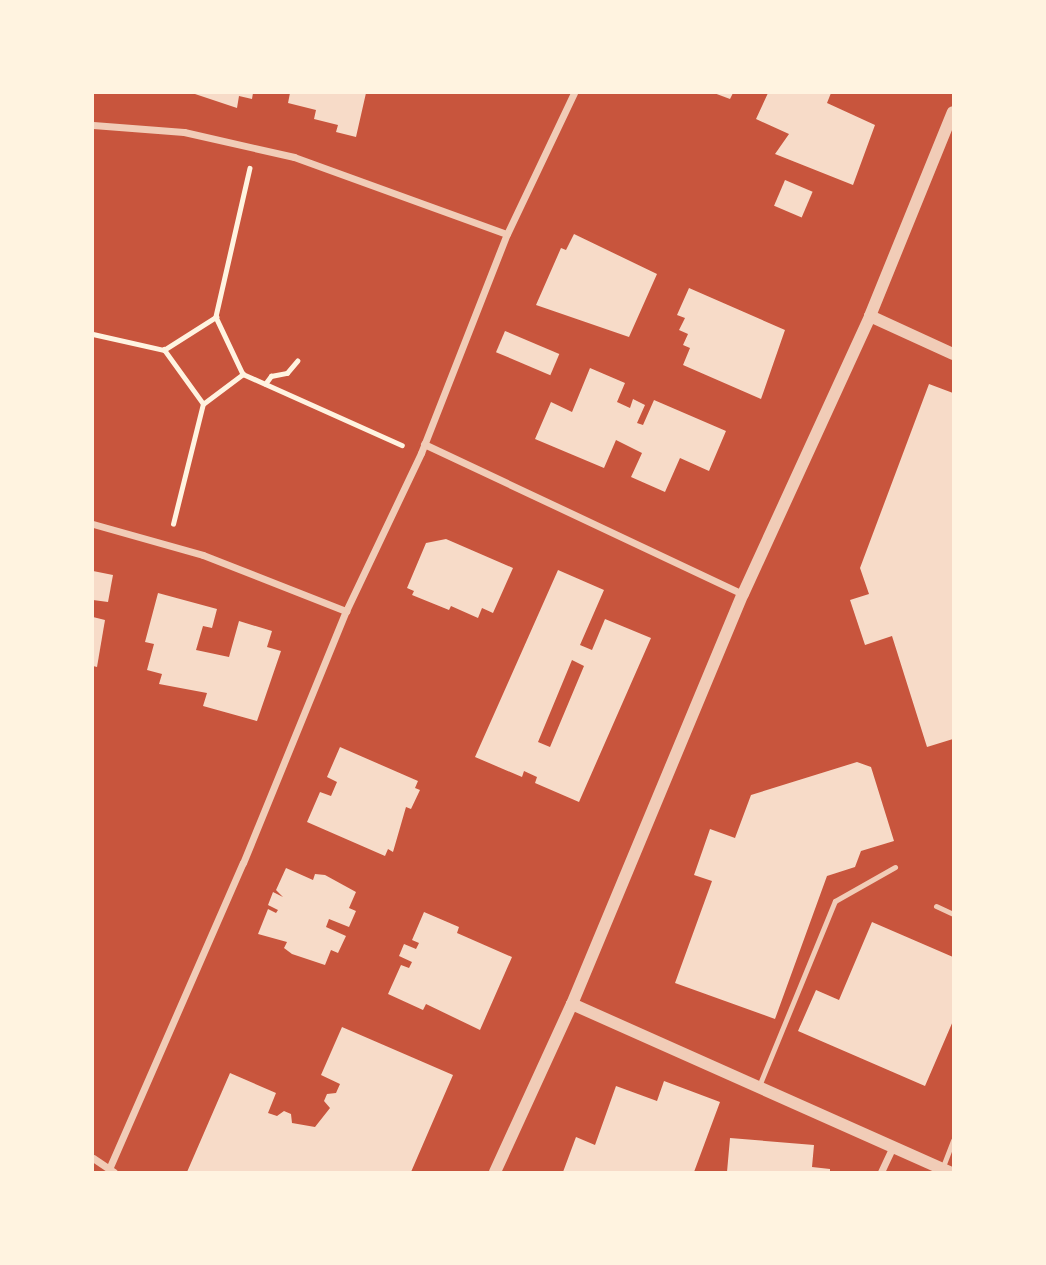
<!DOCTYPE html>
<style>
body{margin:0}
#map{position:relative;width:1046px;height:1265px;overflow:hidden;background:#c8553d;font-family:"Alegreya Sans",sans-serif}
div>[style]{position:absolute}
[style*='--x']{left:calc(var(--x)*1px);top:calc(var(--y)*1px);width:calc(var(--w)*1px);rotate:calc(var(--a)*1deg)}
.building>*{inset:0;background:#f7dbc8;transform-origin:0 0}
.path>*{height:4.5px;margin:-2.25px;padding:0 2.25px;transform-origin:2.25px;border-radius:2.25px;background:#fff3e0}
.service>*{height:5px;margin:-2.5px;padding:0 2.5px;transform-origin:2.5px;border-radius:2.5px;background:#f1ccb7}
.minor>*{height:7px;margin:-3.5px;padding:0 3.5px;transform-origin:3.5px;border-radius:3.5px;background:#f1ccb7}
.tertiary>*{height:12px;margin:-6px;padding:0 6px;transform-origin:6px;border-radius:6px;background:#f1ccb7}
span{translate:-50% -50%;white-space:nowrap;text-align:center;line-height:1.15;-webkit-text-stroke:5px #fff3e0;paint-order:stroke}
.frame{position:absolute;inset:0;border:94px solid #fff3e0;pointer-events:none}
</style>
<div id="map">
<div class="building">
<i style="clip-path:polygon(192px 93px,253px 93px,252px 99px,239px 96px,237px 108px)"></i>
<i style="clip-path:polygon(290px 93px,366px 93px,356px 137px,336px 132px,338px 125px,314px 119px,316px 110px,288px 103px)"></i>
<i style="clip-path:polygon(714px 93px,733px 93px,730px 99px)"></i>
<i style="clip-path:polygon(768px 93px,831px 93px,827px 103px,875px 125px,853px 185px,775px 154px,789px 134px,756px 119px)"></i>
<i style="left:785px;top:180px;width:30px;height:28px;rotate:23deg"></i>
<i style="clip-path:polygon(574px 234px,657px 274px,629px 337px,536px 305px,561px 248px,566px 250px)"></i>
<i style="clip-path:polygon(689px 288px,785px 330px,761px 399px,683px 365px,690px 348px,683px 345px,688px 334px,679px 330px,685px 318px,677px 315px)"></i>
<i style="left:505px;top:331px;width:59px;height:23px;rotate:23deg"></i>
<i style="clip-path:polygon(590px 368px,625px 383px,617px 402px,630px 408px,633px 399px,645px 405px,637px 423px,643px 425px,654px 400px,726px 431px,709px 471px,680px 458px,665px 492px,631px 477px,642px 453px,616px 440px,604px 468px,535px 439px,551px 402px,572px 412px)"></i>
<i style="clip-path:polygon(929px 384px,953px 393px,953px 739px,927px 747px,892px 636px,865px 645px,850px 600px,869px 594px,860px 568px)"></i>
<i style="clip-path:polygon(446px 539px,513px 568px,493px 613px,482px 608px,478px 618px,451px 606px,449px 610px,412px 595px,414px 591px,407px 588px,426px 543px)"></i>
<i style="clip-path:polygon(evenodd,558px 570px,604px 590px,580px 645px,592px 650px,605px 619px,651px 638px,579px 802px,535px 783px,537px 777px,524px 771px,522px 777px,475px 757px,558px 570px,572px 660px,584px 666px,550px 747px,538px 742px,572px 660px)"></i>
<i style="clip-path:polygon(93px 571px,113px 575px,108px 602px,93px 600px)"></i>
<i style="clip-path:polygon(158px 593px,217px 609px,212px 628px,203px 626px,196px 650px,229px 657px,239px 621px,272px 631px,267px 647px,281px 651px,257px 721px,203px 706px,207px 693px,159px 684px,162px 674px,147px 670px,154px 644px,145px 642px)"></i>
<i style="clip-path:polygon(93px 617px,105px 620px,97px 667px,93px 666px)"></i>
<i style="clip-path:polygon(340px 747px,418px 781px,415px 788px,420px 790px,411px 809px,406px 807px,393px 852px,388px 849px,385px 856px,307px 822px,320px 792px,331px 796px,337px 782px,327px 777px)"></i>
<i style="clip-path:polygon(857px 762px,871px 767px,894px 841px,861px 851px,855px 867px,827px 876px,775px 1019px,675px 983px,712px 881px,694px 875px,710px 829px,735px 838px,751px 795px)"></i>
<i style="clip-path:polygon(286px 868px,313px 880px,315px 874px,325px 875px,356px 892px,349px 908px,356px 911px,349px 927px,329px 919px,326px 927px,346px 936px,338px 953px,331px 950px,325px 965px,292px 954px,284px 948px,287px 942px,258px 934px,268px 909px,276px 913px,278px 910px,268px 905px,273px 892px,283px 897px,276px 890px)"></i>
<i style="clip-path:polygon(424px 912px,459px 927px,457px 933px,512px 957px,480px 1030px,426px 1004px,423px 1010px,388px 994px,401px 965px,409px 968px,412px 962px,399px 956px,404px 944px,416px 949px,419px 943px,412px 940px)"></i>
<i style="clip-path:polygon(872px 922px,953px 957px,953px 1021px,925px 1086px,798px 1031px,816px 990px,839px 1000px)"></i>
<i style="clip-path:polygon(342px 1027px,453px 1075px,411px 1172px,187px 1172px,230px 1073px,276px 1093px,268px 1113px,277px 1116px,284px 1111px,291px 1114px,292px 1123px,315px 1127px,330px 1108px,324px 1101px,327px 1094px,336px 1093px,340px 1084px,321px 1075px)"></i>
<i style="clip-path:polygon(664px 1081px,720px 1102px,694px 1172px,563px 1172px,576px 1137px,595px 1145px,616px 1086px,657px 1101px)"></i>
<i style="clip-path:polygon(730px 1138px,814px 1145px,812px 1167px,830px 1169px,830px 1172px,727px 1172px)"></i>
</div>
<div class="path">
<i style="--x:250;--y:168;--w:153;--a:102.9"></i>
<i style="--x:216;--y:317;--w:63;--a:64.7"></i>
<i style="--x:243;--y:374;--w:174;--a:24.1"></i>
<i style="--x:93;--y:334;--w:73;--a:12.7"></i>
<i style="--x:265;--y:384;--w:10;--a:-53"></i>
<i style="--x:271;--y:376;--w:16;--a:-11"></i>
<i style="--x:287;--y:373;--w:16;--a:-50"></i>
<i style="--x:203;--y:404;--w:67;--a:-125.8"></i>
<i style="--x:164;--y:350;--w:62;--a:-32.4"></i>
<i style="--x:173;--y:524;--w:124;--a:-76"></i>
<i style="--x:203;--y:404;--w:50;--a:-36.9"></i>
</div>
<div class="service">
<i style="--x:936;--y:906;--w:19;--a:25"></i>
<i style="--x:759;--y:1086;--w:200;--a:-67.7"></i>
<i style="--x:835;--y:901;--w:69;--a:-29.5"></i>
<i style="--x:942;--y:1169;--w:31;--a:-69"></i>
</div>
<div class="minor">
<i style="--x:93;--y:125;--w:91;--a:4.4"></i>
<i style="--x:184;--y:132;--w:113;--a:12.8"></i>
<i style="--x:294;--y:157;--w:226;--a:19.9"></i>
<i style="--x:424;--y:444;--w:353;--a:25.2"></i>
<i style="--x:93;--y:524;--w:114;--a:15.7"></i>
<i style="--x:203;--y:555;--w:154;--a:21.4"></i>
<i style="--x:93;--y:1158;--w:25;--a:34"></i>
<i style="--x:109;--y:1169;--w:334;--a:-66.4"></i>
<i style="--x:243;--y:863;--w:272;--a:-67.8"></i>
<i style="--x:346;--y:611;--w:175;--a:-64.6"></i>
<i style="--x:421;--y:453;--w:235;--a:-68.6"></i>
<i style="--x:507;--y:234;--w:156;--a:-64.6"></i>
<i style="--x:881;--y:1172;--w:26;--a:-65"></i>
</div>
<div class="tertiary">
<i style="--x:870;--y:316;--w:91;--a:24.6"></i>
<i style="--x:572;--y:1004;--w:413;--a:24"></i>
<i style="--x:495;--y:1172;--w:185;--a:-65.4"></i>
<i style="--x:572;--y:1004;--w:444;--a:-67.4"></i>
<i style="--x:743;--y:594;--w:306;--a:-65.4"></i>
<i style="--x:870;--y:316;--w:220;--a:-67.9"></i>
</div>
<div class="frame"></div>
</div>
